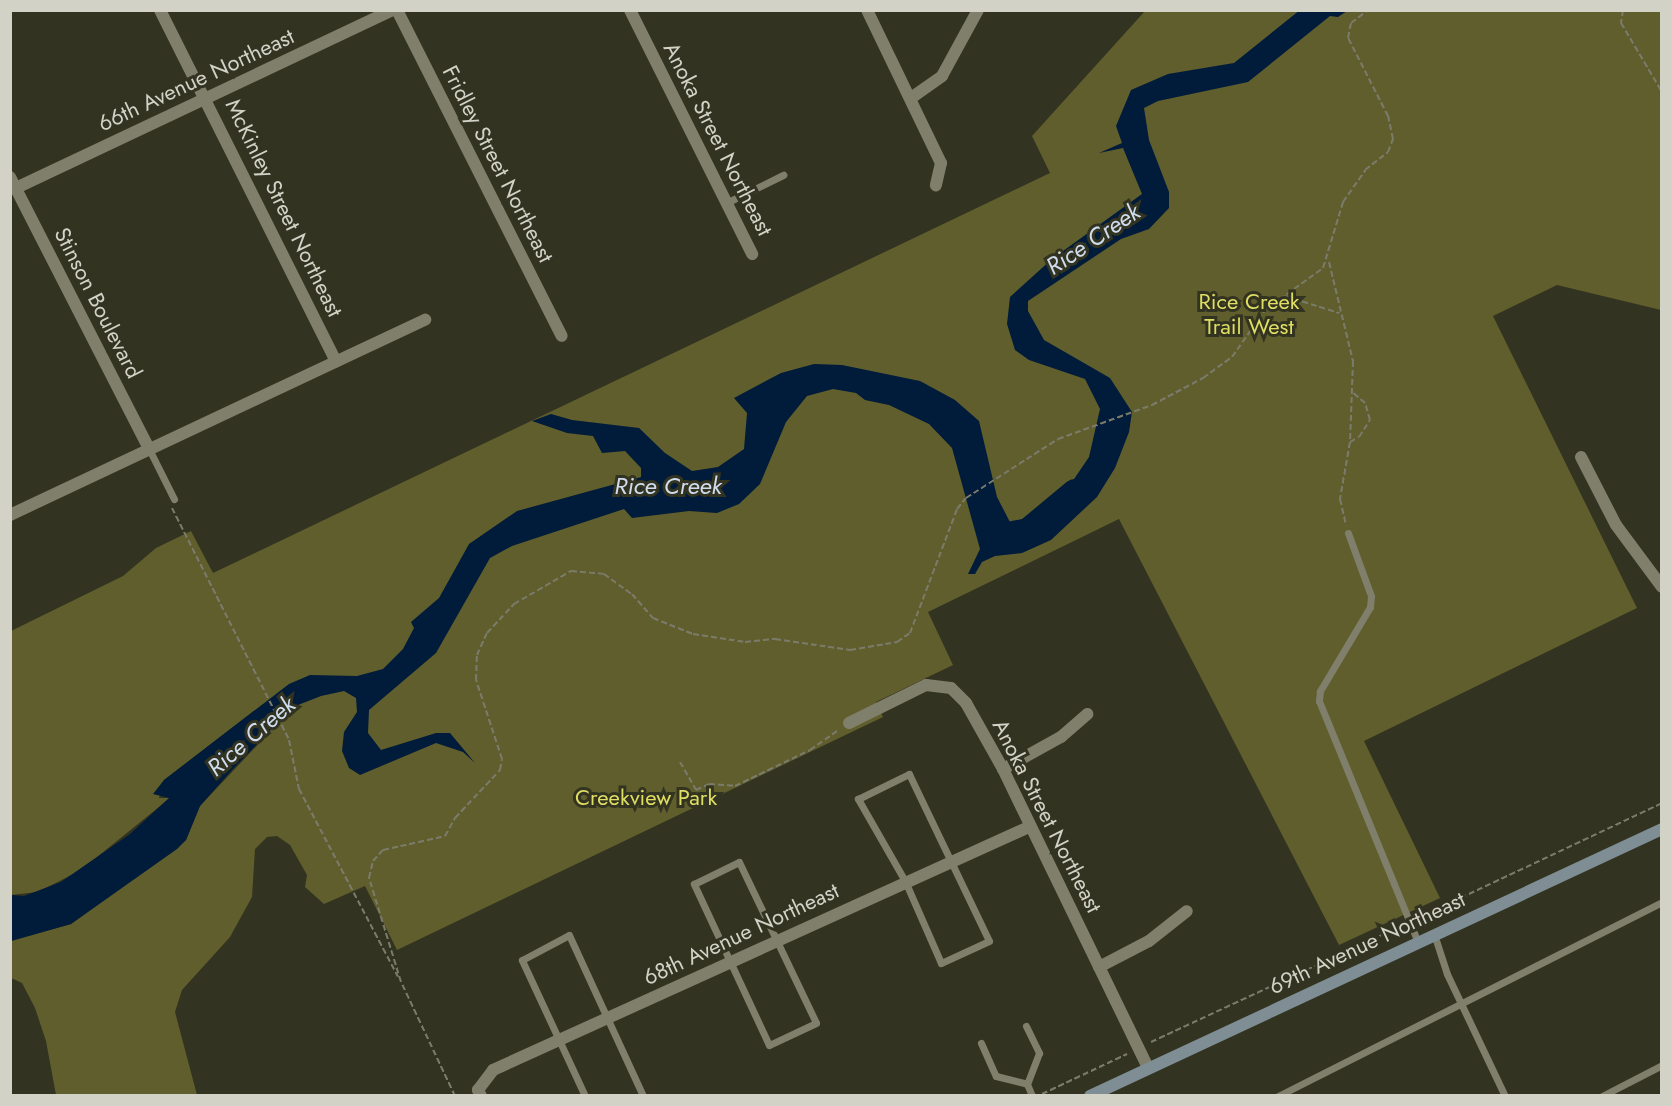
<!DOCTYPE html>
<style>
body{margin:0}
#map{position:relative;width:1672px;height:1106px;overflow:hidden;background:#333321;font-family:Jost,sans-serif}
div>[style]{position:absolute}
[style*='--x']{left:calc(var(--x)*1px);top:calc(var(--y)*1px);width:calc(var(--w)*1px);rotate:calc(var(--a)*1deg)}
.green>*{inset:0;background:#5f5e2c}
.water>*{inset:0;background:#011b3a}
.river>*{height:26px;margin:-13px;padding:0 13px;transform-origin:13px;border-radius:13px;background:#011b3a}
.path>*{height:2px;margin-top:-1px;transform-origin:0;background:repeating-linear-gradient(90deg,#7b7b6c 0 6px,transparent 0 9px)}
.lane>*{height:7px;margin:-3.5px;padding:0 3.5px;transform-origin:3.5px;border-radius:3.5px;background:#7f7f6b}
.street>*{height:12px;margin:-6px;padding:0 6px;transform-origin:6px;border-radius:6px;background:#7f7f6b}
.secondary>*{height:12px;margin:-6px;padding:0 6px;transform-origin:6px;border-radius:6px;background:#7e8e94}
span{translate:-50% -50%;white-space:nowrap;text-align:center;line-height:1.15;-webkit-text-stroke:6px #333321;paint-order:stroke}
.street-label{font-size:22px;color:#d2d2c7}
.park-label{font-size:22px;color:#dfde63}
.water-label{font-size:24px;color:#cedcee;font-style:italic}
.frame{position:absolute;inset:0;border:12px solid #d2d2c7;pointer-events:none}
</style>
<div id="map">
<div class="green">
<i style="clip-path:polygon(1145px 11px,1661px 11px,1661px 310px,1557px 285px,1493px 316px,1637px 608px,1364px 741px,1440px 898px,1339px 945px,1119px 519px,928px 612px,953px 665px,876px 702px,883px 717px,397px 950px,365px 886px,324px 904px,305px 887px,307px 875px,290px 845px,277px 836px,267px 837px,255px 849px,252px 897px,230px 937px,182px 990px,175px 1012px,197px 1095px,56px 1095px,46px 1041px,35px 1008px,22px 983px,11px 978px,11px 941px,71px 924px,186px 840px,200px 806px,264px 738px,263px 704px,164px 780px,159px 798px,170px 798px,81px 870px,38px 892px,11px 895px,11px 631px,123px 576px,156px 548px,191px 531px,213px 573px,1050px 173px,1032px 136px)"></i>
</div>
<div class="water">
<i style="clip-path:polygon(1300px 10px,1347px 11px,1338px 17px,1330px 16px,1248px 82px,1158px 101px,1144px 108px,1149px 140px,1169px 192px,1169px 208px,1149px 229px,1121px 239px,1028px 301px,1028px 311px,1044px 340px,1110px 378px,1132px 412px,1129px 432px,1115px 468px,1097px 497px,1051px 540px,1022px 553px,995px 556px,982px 562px,975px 574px,968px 574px,980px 549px,952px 448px,929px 424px,889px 405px,865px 400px,856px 393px,833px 389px,807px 396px,786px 422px,760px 484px,739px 504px,717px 513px,689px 511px,632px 518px,624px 509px,512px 546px,490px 558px,436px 653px,369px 710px,368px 733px,381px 750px,436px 733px,450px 733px,475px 763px,463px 752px,436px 743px,360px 775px,349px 768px,342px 751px,344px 732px,357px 712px,356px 698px,344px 691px,321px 696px,293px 707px,232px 770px,200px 806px,186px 840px,177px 849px,71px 924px,11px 941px,11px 895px,24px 896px,61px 882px,130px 834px,169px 798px,153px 794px,164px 780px,289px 684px,310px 675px,357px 676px,383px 669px,403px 649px,414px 628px,411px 622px,439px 598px,469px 544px,517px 511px,641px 477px,641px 468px,625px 451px,602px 453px,593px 436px,567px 433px,532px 421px,551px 414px,572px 420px,639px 428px,665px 453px,692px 471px,718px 467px,744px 449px,747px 413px,734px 398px,781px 373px,814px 364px,842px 365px,920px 381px,955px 400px,979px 421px,997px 497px,1012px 526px,1028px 531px,1049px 516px,1089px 457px,1100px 409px,1085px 379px,1029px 360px,1015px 350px,1007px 324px,1010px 297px,1052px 259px,1142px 194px,1123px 148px,1099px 153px,1122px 143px,1116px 126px,1131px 90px,1168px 74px,1234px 63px)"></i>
</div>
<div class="river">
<i style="--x:998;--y:537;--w:31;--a:-11"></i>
<i style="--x:1028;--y:531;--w:61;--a:-39.7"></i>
</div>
<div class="path">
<i style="--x:1623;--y:10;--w:13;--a:99"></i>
<i style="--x:1621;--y:23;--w:80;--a:59.3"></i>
<i style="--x:1329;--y:262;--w:102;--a:76.4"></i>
<i style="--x:1353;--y:361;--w:81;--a:92.1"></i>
<i style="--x:1350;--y:442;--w:58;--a:100"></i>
<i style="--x:1340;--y:499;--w:27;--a:77"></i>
<i style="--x:1285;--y:296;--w:57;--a:17.5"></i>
<i style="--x:1350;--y:442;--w:10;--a:-29"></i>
<i style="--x:1359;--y:437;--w:20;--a:-57"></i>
<i style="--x:1370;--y:420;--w:18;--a:-106"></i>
<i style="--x:1365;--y:403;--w:18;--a:-139"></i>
<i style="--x:172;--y:508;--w:260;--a:63.2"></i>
<i style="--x:289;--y:740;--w:50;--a:78.5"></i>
<i style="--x:299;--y:789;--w:212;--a:62.2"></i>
<i style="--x:680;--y:762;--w:32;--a:60"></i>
<i style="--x:696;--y:790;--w:14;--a:-25"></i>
<i style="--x:709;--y:784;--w:26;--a:4"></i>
<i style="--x:735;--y:786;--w:83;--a:-25.6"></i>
<i style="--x:810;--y:750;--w:35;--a:-35"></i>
<i style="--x:1420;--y:917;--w:268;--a:-25.2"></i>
<i style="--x:1151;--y:1042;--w:276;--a:-24.9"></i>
<i style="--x:1042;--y:1094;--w:94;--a:-25.2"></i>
<i style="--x:455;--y:1096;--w:126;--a:-115.3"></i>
<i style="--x:401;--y:982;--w:109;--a:-107.1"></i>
<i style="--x:369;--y:878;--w:17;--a:-77"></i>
<i style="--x:373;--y:861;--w:15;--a:-48"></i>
<i style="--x:383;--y:850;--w:64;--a:-12.7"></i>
<i style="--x:445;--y:836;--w:21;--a:-61"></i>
<i style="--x:455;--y:818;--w:66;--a:-46.8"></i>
<i style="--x:500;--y:770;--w:11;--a:-80"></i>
<i style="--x:502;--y:759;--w:83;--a:-108.2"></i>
<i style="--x:476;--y:680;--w:25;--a:-88"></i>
<i style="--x:477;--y:655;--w:24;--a:-66"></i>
<i style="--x:487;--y:633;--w:40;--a:-47"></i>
<i style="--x:514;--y:604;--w:66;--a:-30.1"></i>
<i style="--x:571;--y:571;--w:33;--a:5"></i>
<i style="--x:604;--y:574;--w:34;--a:36"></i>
<i style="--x:632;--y:594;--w:32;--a:49"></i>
<i style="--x:653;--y:618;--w:43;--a:21.8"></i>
<i style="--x:693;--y:634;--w:53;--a:8.7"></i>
<i style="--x:745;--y:642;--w:30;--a:-6"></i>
<i style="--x:775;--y:639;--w:76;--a:8.3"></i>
<i style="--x:850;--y:650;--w:48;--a:-9.7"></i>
<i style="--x:897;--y:642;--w:16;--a:-35"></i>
<i style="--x:910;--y:633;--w:133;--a:-69.2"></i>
<i style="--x:957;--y:509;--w:14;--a:-51"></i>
<i style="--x:966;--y:498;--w:109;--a:-32.7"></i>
<i style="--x:1058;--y:439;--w:100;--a:-19.9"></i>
<i style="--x:1152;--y:405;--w:58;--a:-27.9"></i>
<i style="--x:1203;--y:378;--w:36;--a:-36"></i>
<i style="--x:1232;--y:357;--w:57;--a:-54.9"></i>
<i style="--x:1265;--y:310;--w:72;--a:-35.9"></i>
<i style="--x:1323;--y:268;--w:69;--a:-73.1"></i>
<i style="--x:1343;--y:202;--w:39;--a:-55"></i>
<i style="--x:1365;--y:170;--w:29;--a:-38"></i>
<i style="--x:1388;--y:152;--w:14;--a:-69"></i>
<i style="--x:1393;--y:139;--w:24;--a:-102"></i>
<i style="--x:1388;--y:116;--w:88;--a:-117.1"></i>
<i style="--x:1348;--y:38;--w:15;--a:-79"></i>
<i style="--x:1351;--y:23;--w:21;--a:-37"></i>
</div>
<div class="lane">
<i style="--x:726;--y:203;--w:64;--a:-26.2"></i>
<i style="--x:149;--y:449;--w:56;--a:63.4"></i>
<i style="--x:1348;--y:533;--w:67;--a:69.9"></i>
<i style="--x:1371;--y:596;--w:11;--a:95"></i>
<i style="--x:1370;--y:607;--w:98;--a:120.8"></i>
<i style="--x:1320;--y:691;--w:10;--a:96"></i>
<i style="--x:1319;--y:701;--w:261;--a:67.7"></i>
<i style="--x:909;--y:774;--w:185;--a:64.4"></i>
<i style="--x:989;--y:941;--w:53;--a:155.4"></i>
<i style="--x:941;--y:963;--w:90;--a:-113.7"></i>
<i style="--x:905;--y:881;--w:95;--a:-119.8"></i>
<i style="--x:858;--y:799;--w:57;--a:-26.1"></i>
<i style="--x:739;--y:862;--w:178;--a:64.4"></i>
<i style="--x:816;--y:1023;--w:52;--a:154.9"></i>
<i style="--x:769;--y:1045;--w:178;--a:-115"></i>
<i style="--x:694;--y:884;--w:50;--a:-26.1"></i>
<i style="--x:1434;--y:934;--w:42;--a:72"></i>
<i style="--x:1447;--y:974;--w:135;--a:64.6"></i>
<i style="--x:1026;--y:1026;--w:30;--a:64"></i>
<i style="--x:1039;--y:1053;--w:33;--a:111"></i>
<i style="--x:1027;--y:1084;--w:13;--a:67"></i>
<i style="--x:981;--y:1043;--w:36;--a:66"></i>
<i style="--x:996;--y:1076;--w:32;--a:14"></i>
<i style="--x:585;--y:1096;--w:150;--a:-114.9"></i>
<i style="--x:522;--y:960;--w:53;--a:-28"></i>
<i style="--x:569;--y:935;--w:177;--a:65.3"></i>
<i style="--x:1278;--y:1096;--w:430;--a:-26.8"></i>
<i style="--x:1602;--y:1096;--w:68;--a:-27.3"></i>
</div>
<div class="street">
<i style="--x:160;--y:10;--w:393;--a:63.4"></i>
<i style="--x:397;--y:10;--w:365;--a:63.2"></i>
<i style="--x:630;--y:10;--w:273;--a:63.4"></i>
<i style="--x:867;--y:10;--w:170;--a:64.2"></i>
<i style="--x:941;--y:163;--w:23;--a:103"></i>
<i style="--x:911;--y:98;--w:38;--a:-35"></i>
<i style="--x:942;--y:76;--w:75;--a:-61.4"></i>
<i style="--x:10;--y:177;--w:305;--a:62.9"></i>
<i style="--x:16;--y:188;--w:417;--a:-25.3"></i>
<i style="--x:1581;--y:457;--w:76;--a:62.8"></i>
<i style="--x:1616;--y:525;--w:77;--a:53.4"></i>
<i style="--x:10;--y:515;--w:459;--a:-25.2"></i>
<i style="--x:849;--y:723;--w:86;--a:-26.3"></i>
<i style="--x:926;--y:685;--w:25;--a:7"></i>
<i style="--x:951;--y:688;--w:21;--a:45"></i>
<i style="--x:966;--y:703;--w:76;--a:60.7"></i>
<i style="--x:1003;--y:769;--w:332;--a:64.1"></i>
<i style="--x:1003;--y:769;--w:66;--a:-28.9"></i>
<i style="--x:1061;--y:737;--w:35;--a:-41"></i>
<i style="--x:1099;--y:967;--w:56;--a:-27.5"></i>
<i style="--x:1149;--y:941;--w:48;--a:-38.3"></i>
<i style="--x:481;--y:1096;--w:7;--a:-117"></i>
<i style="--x:478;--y:1090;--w:25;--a:-53"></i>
<i style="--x:493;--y:1070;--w:589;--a:-24.39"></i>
</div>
<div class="secondary">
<i style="--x:1090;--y:1096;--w:631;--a:-25.02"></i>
</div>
<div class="street-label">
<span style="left:196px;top:80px;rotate:-25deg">66th Avenue Northeast</span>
<span style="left:718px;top:139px;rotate:63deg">Anoka Street Northeast</span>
<span style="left:498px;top:164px;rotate:63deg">Fridley Street Northeast</span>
<span style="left:284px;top:208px;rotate:64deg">McKinley Street Northeast</span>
<span style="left:98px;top:303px;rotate:63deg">Stinson Boulevard</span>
<span style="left:1047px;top:816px;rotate:63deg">Anoka Street Northeast</span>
<span style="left:741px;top:934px;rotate:-25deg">68th Avenue Northeast</span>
<span style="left:1367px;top:943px;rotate:-25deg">69th Avenue Northeast</span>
</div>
<div class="park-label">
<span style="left:1249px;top:314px">Rice Creek<br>Trail West</span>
<span style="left:646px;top:798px">Creekview Park</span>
</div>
<div class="water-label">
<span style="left:1093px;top:239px;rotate:-34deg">Rice Creek</span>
<span style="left:668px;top:486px">Rice Creek</span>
<span style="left:251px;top:736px;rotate:-41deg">Rice Creek</span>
</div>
<div class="frame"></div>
</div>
